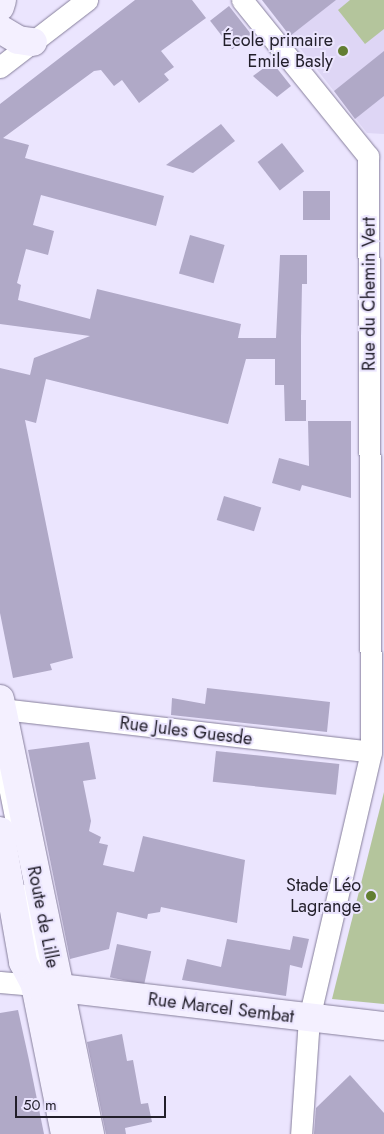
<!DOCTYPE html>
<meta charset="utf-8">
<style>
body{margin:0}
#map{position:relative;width:384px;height:1134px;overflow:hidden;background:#ebe5fe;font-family:Jost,sans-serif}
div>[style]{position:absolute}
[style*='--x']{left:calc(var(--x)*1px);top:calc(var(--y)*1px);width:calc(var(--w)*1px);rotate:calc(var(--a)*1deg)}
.built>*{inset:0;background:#ded6f5}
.green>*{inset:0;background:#b4c59c}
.building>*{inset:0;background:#b0a9c7;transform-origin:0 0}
.roads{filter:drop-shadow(0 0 1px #867f9b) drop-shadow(0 0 1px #867f9b)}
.lane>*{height:11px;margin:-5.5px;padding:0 5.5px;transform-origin:5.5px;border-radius:5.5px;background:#fff}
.street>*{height:21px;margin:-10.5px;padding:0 10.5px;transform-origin:10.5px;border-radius:10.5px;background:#fff}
.secondary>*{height:28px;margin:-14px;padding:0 14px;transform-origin:14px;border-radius:14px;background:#f4f0ff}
.dots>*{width:14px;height:14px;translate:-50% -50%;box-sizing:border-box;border:2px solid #ebe5fe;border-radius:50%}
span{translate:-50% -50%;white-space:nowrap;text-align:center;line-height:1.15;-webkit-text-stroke:4px #ebe5fe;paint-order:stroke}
.poi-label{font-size:18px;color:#221f2a}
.right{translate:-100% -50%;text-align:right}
.street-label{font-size:18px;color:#221f2a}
.scale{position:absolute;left:15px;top:1096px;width:151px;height:22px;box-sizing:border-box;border:2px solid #221f2a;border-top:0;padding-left:6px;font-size:15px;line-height:18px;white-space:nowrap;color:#221f2a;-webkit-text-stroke:4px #ebe5fe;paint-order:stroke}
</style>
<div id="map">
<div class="built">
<i style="clip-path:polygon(262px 0,384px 0,384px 134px,367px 133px)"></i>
</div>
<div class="green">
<i style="clip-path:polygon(350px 0,384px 0,384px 29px,365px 44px,338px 10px)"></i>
<i style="clip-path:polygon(384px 792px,384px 1004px,332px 999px)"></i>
</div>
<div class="building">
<i style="clip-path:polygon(135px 0,192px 0,206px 18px,161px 51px,174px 67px,164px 74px,169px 80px,139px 103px,122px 80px,114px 86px,101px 70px,94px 71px,3px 138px,29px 145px,25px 158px,164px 196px,156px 226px,41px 195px,33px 225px,54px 231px,48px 255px,26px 249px,17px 283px,21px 285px,18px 300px,90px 319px,97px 289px,241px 324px,238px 338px,276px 338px,280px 255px,307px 255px,307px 284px,302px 284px,301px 337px,301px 400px,306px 400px,306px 421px,285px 421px,284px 385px,275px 385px,275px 359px,246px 359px,228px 424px,46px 379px,36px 423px,25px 420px,73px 658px,50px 664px,52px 670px,13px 678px,0 613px,0 368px,30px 375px,34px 358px,90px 336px,0 324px,0 104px)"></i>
<i style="clip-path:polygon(262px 0,336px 0,290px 36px)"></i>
<i style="left:229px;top:6px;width:36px;height:24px;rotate:52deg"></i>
<i style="clip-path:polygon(384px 51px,384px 96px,355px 119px,334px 91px)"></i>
<i style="clip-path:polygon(272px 62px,291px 86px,277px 97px,253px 76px)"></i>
<i style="clip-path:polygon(221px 124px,235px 141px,193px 173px,166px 165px)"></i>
<i style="left:282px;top:143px;width:36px;height:31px;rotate:52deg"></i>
<i style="left:303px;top:191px;width:27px;height:29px"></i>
<i style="left:190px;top:235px;width:36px;height:40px;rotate:16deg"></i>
<i style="clip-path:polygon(308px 421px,351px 421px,351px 498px,302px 485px,300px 491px,272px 483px,279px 458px,309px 466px)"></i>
<i style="left:224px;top:496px;width:39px;height:25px;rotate:17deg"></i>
<i style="clip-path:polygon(207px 688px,330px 702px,327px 732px,171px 715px,172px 698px,205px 704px)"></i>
<i style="clip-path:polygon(89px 742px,96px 779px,83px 781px,91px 821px,89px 831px,101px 837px,99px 843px,108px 845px,103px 865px,134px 872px,143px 836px,245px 860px,237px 923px,161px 907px,160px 912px,148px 914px,147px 919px,117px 912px,109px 949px,70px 959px,28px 750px)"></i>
<i style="left:216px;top:751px;width:124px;height:31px;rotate:6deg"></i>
<i style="clip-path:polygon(293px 936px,309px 939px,302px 968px,290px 965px,286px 996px,182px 980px,187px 959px,221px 967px,227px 939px,290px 950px)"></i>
<i style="left:117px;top:944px;width:35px;height:34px;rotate:12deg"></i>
<i style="clip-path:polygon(18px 1010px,29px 1060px,44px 1134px,0 1134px,0 1013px)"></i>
<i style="clip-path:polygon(122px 1034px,127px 1061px,133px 1060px,141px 1104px,148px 1103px,152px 1122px,125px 1128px,126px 1134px,106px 1134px,87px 1042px)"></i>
<i style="clip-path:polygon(350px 1075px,384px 1113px,384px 1134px,314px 1134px,316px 1108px)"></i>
</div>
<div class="roads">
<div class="lane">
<i style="--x:1;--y:772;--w:66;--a:78.7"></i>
<i style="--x:24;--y:890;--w:71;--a:78.7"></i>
<i style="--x:38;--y:960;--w:15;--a:98"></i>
</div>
<div class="street">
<i style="--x:242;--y:0;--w:201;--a:51.1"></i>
<i style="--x:368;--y:156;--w:596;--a:89.71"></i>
<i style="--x:371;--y:752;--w:273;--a:103.1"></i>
<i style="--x:309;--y:1018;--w:116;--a:93.9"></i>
<i style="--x:0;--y:67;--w:110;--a:-37.6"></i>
<i style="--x:2;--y:709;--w:371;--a:6.6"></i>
<i style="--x:0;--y:982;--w:35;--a:5"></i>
</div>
<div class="secondary">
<i style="--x:0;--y:7;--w:7;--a:-74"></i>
<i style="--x:0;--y:29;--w:21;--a:31"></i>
<i style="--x:18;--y:40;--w:15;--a:8"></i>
<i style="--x:0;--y:699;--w:444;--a:78.3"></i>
<i style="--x:0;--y:831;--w:133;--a:80"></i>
<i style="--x:23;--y:962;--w:26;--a:62"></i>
<i style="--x:35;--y:985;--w:152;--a:78.6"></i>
<i style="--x:35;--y:985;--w:351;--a:6.7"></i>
</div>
</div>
<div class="dots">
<i style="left:343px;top:51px;background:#627e32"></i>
<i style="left:371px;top:896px;background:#627e32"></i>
</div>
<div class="poi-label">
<span class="right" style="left:333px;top:51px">École primaire<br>Emile Basly</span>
<span class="right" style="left:361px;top:896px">Stade Léo<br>Lagrange</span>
</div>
<div class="street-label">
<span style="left:369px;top:294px;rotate:-90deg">Rue du Chemin Vert</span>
<span style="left:186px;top:731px;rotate:7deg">Rue Jules Guesde</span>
<span style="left:43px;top:917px;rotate:79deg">Route de Lille</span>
<span style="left:221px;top:1008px;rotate:7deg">Rue Marcel Sembat</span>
</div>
<div class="scale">50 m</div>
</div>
